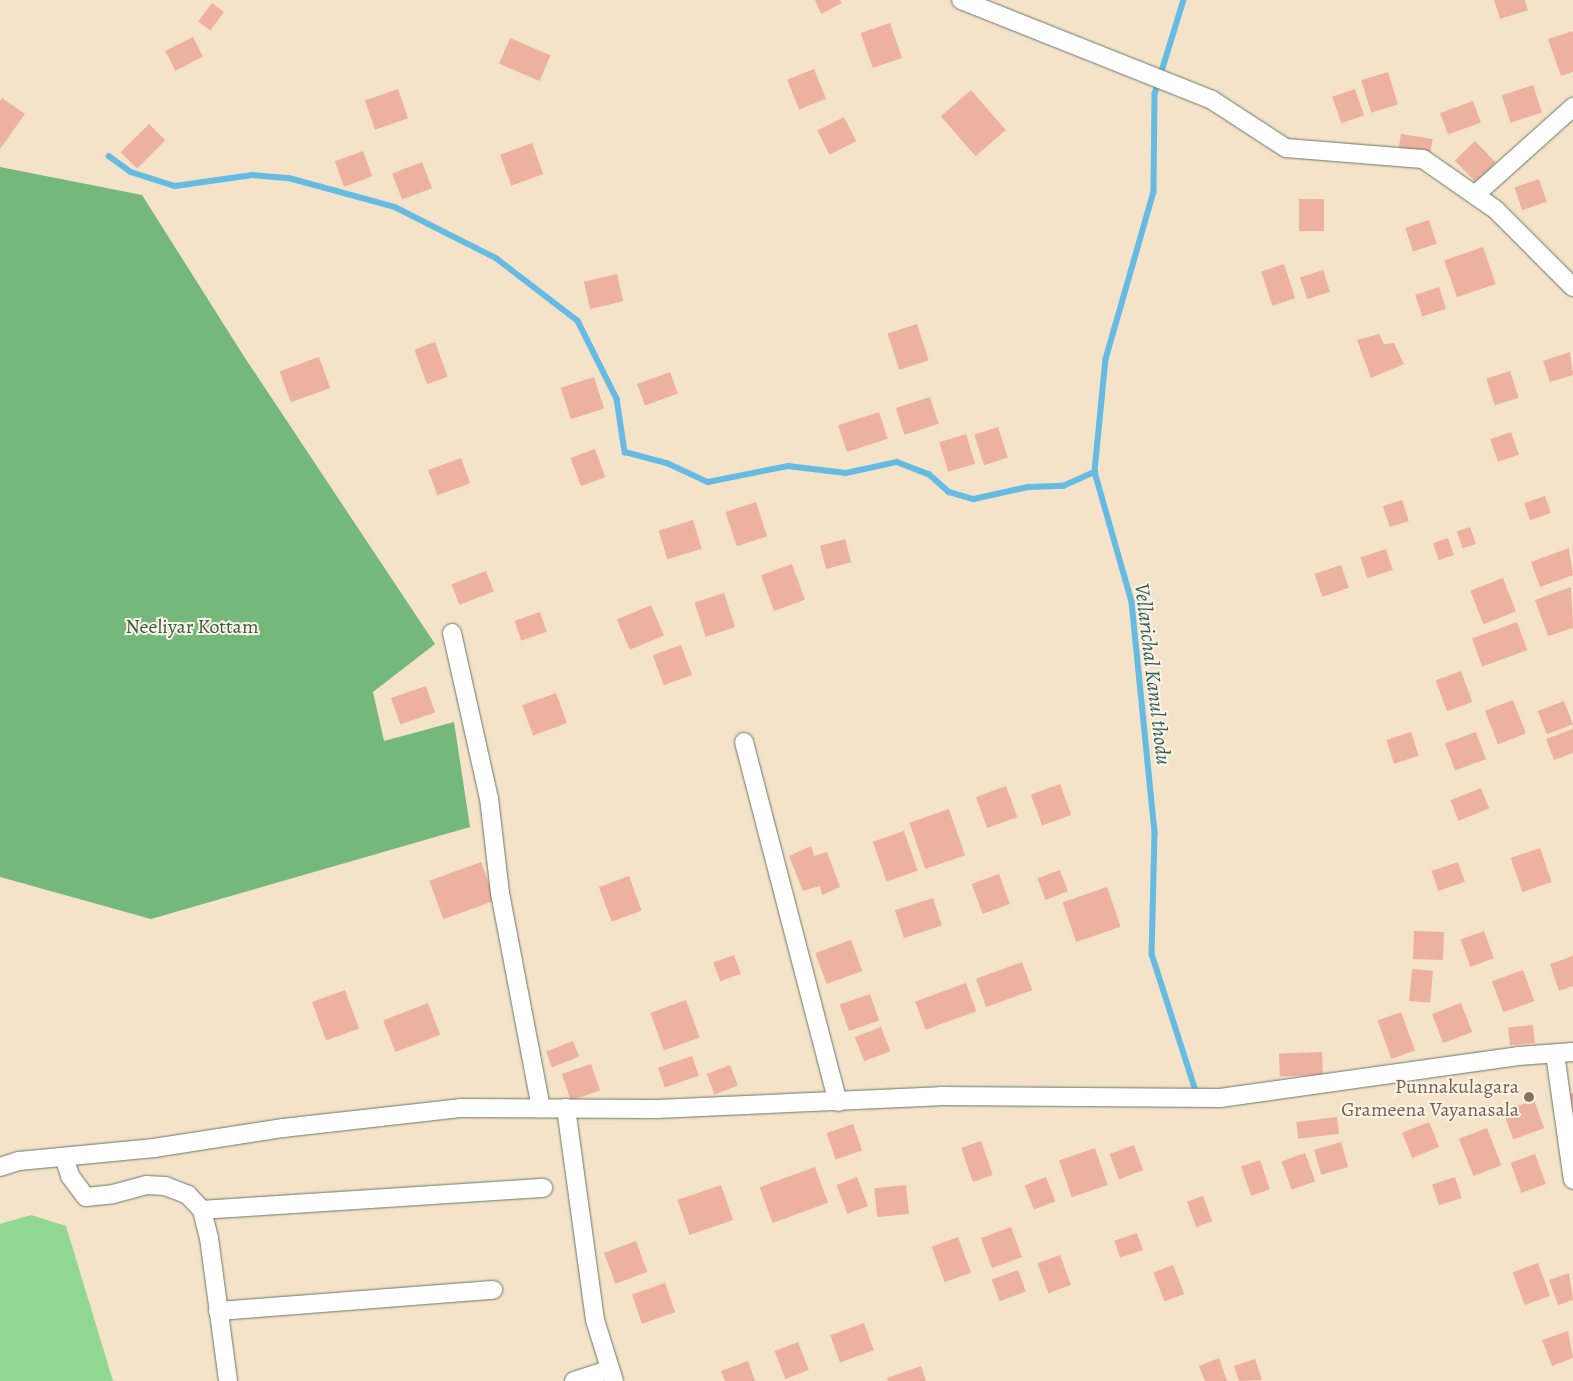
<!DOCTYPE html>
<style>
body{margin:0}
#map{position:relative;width:1573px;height:1381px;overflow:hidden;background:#f5e3c9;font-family:Alegreya,serif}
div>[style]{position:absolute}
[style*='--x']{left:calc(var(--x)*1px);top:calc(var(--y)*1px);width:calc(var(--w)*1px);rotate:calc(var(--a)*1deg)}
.green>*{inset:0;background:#90d791}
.forest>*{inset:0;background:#74b87b}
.stream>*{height:5.5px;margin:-2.75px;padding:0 2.75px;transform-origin:2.75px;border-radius:2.75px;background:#65bbe2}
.building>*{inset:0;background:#edb1a0;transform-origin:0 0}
.roads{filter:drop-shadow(0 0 1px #6a7768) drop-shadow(0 0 1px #6a7768)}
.minor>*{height:18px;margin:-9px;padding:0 9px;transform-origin:9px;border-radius:9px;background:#fff}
.dots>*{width:14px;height:14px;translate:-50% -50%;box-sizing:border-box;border:2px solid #fcf5e5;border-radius:50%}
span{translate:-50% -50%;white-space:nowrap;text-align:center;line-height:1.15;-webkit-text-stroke:4px #fcf5e5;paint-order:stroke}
.park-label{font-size:20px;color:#365c47}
.education-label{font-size:20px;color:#785e54}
.right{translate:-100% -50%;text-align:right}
.water-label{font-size:21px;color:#305c60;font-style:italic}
</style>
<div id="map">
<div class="green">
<i style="clip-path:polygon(31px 1215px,66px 1226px,113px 1381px,0 1381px,0 1224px)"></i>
</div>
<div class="forest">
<i style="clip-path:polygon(0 167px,142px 195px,245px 358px,435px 644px,373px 692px,384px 741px,454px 722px,470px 827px,151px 919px,0 877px)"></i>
</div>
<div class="stream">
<i style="--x:1184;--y:0;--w:98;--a:107.1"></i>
<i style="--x:1155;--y:94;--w:98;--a:90.6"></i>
<i style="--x:1154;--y:192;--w:174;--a:106"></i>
<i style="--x:1106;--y:359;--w:114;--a:95.6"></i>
<i style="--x:1095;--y:472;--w:135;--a:74.1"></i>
<i style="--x:1132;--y:602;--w:232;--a:84.3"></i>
<i style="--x:1155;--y:833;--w:121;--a:91.4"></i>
<i style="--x:1152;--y:954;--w:144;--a:72.2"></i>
<i style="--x:109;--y:156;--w:27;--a:36"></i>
<i style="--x:131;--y:172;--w:46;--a:17.7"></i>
<i style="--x:175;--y:186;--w:78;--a:-8.1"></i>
<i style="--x:252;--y:175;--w:37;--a:5"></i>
<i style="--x:289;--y:178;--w:110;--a:15.3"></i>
<i style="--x:395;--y:207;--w:113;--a:26.8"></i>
<i style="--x:496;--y:258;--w:103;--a:37.5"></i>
<i style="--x:578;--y:321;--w:87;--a:63.4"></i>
<i style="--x:617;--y:399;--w:54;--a:81.4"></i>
<i style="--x:625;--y:452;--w:43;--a:14.7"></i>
<i style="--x:667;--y:463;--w:45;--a:24.9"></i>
<i style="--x:708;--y:482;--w:82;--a:-11.3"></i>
<i style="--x:788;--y:466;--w:58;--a:6.9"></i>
<i style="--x:846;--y:473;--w:52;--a:-12.2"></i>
<i style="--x:897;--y:462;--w:34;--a:21"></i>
<i style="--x:929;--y:474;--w:27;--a:42"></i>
<i style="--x:949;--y:492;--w:26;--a:16"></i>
<i style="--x:974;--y:499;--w:55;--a:-12.5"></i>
<i style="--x:1028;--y:487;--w:35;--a:-2"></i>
<i style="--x:1063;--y:486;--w:35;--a:-24"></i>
</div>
<div class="building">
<i style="clip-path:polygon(815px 0,840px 0,842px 3px,821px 14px)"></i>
<i style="clip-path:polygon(1494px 0,1525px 0,1528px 10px,1500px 19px)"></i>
<i style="left:212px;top:3px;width:15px;height:23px;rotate:37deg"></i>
<i style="left:890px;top:23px;width:37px;height:31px;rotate:71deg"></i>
<i style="clip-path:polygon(1573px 31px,1573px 72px,1561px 76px,1548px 39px)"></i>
<i style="left:193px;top:37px;width:22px;height:31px;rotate:63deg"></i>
<i style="left:510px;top:38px;width:44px;height:28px;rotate:23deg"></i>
<i style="left:814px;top:69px;width:32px;height:29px;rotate:68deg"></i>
<i style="left:1388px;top:72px;width:34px;height:28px;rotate:73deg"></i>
<i style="left:1533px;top:85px;width:29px;height:33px;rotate:72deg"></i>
<i style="left:398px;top:89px;width:31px;height:35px;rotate:71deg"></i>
<i style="left:1355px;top:89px;width:28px;height:24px;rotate:71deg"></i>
<i style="left:971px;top:90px;width:53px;height:40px;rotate:49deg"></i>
<i style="clip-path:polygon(2px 98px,25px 114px,0 149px,0 101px)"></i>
<i style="left:1473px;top:101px;width:23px;height:35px;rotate:70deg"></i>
<i style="left:844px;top:117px;width:27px;height:30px;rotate:63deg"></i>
<i style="left:149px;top:124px;width:23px;height:40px;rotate:45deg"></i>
<i style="left:1401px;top:134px;width:32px;height:14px;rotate:9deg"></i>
<i style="left:1475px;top:141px;width:30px;height:28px;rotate:46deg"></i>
<i style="left:532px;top:143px;width:33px;height:34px;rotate:70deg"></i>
<i style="left:363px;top:151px;width:27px;height:30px;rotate:70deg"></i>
<i style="left:422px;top:162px;width:28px;height:32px;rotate:69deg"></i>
<i style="left:1539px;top:179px;width:24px;height:26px;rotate:71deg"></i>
<i style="left:1299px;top:199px;width:25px;height:32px"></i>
<i style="left:1429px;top:220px;width:25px;height:25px;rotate:72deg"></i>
<i style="left:1483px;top:247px;width:39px;height:41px;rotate:71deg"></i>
<i style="left:1284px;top:264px;width:36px;height:24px;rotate:72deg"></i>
<i style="left:1323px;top:270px;width:23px;height:24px;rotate:72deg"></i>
<i style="left:617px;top:274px;width:28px;height:34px;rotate:77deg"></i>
<i style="left:1439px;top:287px;width:23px;height:25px;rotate:72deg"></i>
<i style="left:917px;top:324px;width:38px;height:31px;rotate:72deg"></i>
<i style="clip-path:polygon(1379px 334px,1384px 344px,1394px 343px,1404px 364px,1371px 378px,1357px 340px)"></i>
<i style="left:435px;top:342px;width:37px;height:22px;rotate:70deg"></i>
<i style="clip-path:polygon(1570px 352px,1573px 375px,1550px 382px,1543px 361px)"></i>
<i style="left:319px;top:357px;width:33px;height:42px;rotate:70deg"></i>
<i style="left:1510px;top:371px;width:28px;height:25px;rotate:72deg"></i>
<i style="left:670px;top:372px;width:23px;height:35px;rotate:70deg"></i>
<i style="left:594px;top:377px;width:33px;height:35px;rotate:72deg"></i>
<i style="left:930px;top:397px;width:28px;height:36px;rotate:72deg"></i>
<i style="left:879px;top:412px;width:28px;height:43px;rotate:72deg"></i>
<i style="left:998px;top:427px;width:32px;height:25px;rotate:72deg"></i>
<i style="left:1511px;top:432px;width:24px;height:22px;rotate:71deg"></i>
<i style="left:966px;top:434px;width:31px;height:28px;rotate:73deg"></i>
<i style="left:595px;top:449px;width:30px;height:26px;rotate:70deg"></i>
<i style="left:461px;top:458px;width:27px;height:35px;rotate:70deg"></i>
<i style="left:1545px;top:496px;width:18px;height:22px;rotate:71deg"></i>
<i style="left:1402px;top:500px;width:22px;height:20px;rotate:72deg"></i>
<i style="left:756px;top:502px;width:36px;height:32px;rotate:72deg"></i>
<i style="left:693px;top:520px;width:30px;height:36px;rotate:73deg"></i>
<i style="left:1470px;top:527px;width:18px;height:14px;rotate:71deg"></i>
<i style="left:1448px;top:538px;width:18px;height:16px;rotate:71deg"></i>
<i style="left:845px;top:539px;width:24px;height:26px;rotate:75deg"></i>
<i style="clip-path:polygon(1569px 548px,1573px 575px,1540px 587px,1531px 562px)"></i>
<i style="left:1386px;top:549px;width:22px;height:27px;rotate:72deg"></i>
<i style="left:792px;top:564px;width:38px;height:33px;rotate:70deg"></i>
<i style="left:1341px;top:565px;width:24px;height:28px;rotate:71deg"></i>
<i style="left:486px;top:571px;width:22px;height:37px;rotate:69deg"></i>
<i style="left:1503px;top:578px;width:36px;height:35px;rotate:69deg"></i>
<i style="clip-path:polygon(1571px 587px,1573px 628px,1548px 636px,1535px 600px)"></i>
<i style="left:724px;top:593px;width:36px;height:31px;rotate:72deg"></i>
<i style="left:651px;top:605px;width:33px;height:37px;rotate:67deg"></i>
<i style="left:540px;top:612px;width:21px;height:27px;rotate:71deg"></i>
<i style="left:1517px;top:622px;width:30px;height:48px;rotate:70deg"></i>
<i style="left:681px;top:645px;width:32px;height:30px;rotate:70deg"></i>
<i style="left:1461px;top:671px;width:33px;height:27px;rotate:70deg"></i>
<i style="left:426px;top:686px;width:28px;height:37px;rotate:71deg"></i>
<i style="left:556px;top:693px;width:32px;height:36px;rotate:70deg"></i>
<i style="left:1513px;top:700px;width:36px;height:30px;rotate:69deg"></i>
<i style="left:1564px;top:701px;width:25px;height:28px;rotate:69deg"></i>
<i style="clip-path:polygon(1573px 729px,1573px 753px,1554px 760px,1546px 739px)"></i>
<i style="left:1411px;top:732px;width:25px;height:26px;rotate:72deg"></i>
<i style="left:1476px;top:732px;width:29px;height:33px;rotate:70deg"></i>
<i style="left:1060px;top:784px;width:33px;height:31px;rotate:70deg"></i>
<i style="left:1006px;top:786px;width:33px;height:32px;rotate:70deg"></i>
<i style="left:1481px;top:788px;width:22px;height:33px;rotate:68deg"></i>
<i style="left:949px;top:809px;width:49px;height:42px;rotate:71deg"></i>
<i style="left:904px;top:831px;width:42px;height:33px;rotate:71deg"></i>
<i style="clip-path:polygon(811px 846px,814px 856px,827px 852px,840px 887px,822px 895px,820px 886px,803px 891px,789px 856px)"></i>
<i style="left:1540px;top:848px;width:36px;height:31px;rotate:71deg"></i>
<i style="left:481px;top:862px;width:41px;height:55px;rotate:70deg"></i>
<i style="left:1458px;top:862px;width:21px;height:28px;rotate:71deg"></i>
<i style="left:1060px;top:870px;width:23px;height:24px;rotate:70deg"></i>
<i style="left:999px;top:874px;width:32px;height:29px;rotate:70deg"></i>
<i style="left:629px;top:876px;width:37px;height:32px;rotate:70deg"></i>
<i style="left:1107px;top:887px;width:42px;height:47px;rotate:71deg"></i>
<i style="left:933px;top:898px;width:29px;height:40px;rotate:72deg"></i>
<i style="left:1414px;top:931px;width:30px;height:28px;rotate:2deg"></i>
<i style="left:1484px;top:931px;width:29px;height:25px;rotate:70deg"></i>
<i style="left:851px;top:940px;width:33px;height:38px;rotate:70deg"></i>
<i style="left:734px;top:955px;width:20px;height:22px;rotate:70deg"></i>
<i style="clip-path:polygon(1573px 956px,1573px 986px,1559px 991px,1550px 964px)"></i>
<i style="left:1022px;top:962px;width:30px;height:49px;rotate:70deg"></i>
<i style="left:1412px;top:969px;width:21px;height:32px;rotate:5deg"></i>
<i style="left:1523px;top:970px;width:33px;height:33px;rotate:70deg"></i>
<i style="left:966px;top:983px;width:30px;height:54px;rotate:70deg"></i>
<i style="left:345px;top:990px;width:41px;height:35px;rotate:70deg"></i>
<i style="left:870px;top:994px;width:28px;height:32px;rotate:71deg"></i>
<i style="left:686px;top:1000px;width:40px;height:38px;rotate:70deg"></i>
<i style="left:428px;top:1003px;width:34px;height:48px;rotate:69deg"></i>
<i style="left:1461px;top:1003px;width:31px;height:31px;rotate:69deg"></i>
<i style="left:1401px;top:1012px;width:41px;height:25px;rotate:70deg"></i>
<i style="left:1533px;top:1025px;width:18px;height:25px;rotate:84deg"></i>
<i style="left:881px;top:1027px;width:26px;height:28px;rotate:69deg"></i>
<i style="left:573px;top:1041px;width:17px;height:29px;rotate:69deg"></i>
<i style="left:1322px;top:1052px;width:23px;height:43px;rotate:88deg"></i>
<i style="left:692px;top:1056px;width:21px;height:36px;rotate:71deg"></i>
<i style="left:591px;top:1064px;width:28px;height:31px;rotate:71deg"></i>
<i style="left:730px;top:1065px;width:22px;height:25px;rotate:69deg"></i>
<i style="clip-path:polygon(1573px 1093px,1573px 1115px,1572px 1115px,1564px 1096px)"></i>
<i style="left:1534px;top:1100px;width:30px;height:33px;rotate:70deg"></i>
<i style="left:1337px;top:1117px;width:17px;height:41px;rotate:83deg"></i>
<i style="left:1429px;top:1122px;width:27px;height:29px;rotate:68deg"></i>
<i style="left:853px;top:1124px;width:28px;height:28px;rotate:71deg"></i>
<i style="left:1487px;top:1128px;width:40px;height:30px;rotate:69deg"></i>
<i style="left:981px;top:1141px;width:36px;height:21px;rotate:71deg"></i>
<i style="left:1341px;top:1142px;width:26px;height:28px;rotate:74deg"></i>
<i style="left:1134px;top:1145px;width:27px;height:26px;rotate:70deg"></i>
<i style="left:1095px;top:1148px;width:39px;height:38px;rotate:71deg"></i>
<i style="left:1305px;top:1153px;width:30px;height:25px;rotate:70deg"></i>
<i style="left:1535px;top:1154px;width:32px;height:26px;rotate:70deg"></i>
<i style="left:1260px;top:1160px;width:31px;height:20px;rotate:71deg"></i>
<i style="left:815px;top:1167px;width:38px;height:59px;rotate:70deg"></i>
<i style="left:857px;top:1177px;width:31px;height:22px;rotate:69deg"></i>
<i style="left:1046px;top:1177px;width:26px;height:23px;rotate:69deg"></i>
<i style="left:1455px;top:1177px;width:22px;height:24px;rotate:72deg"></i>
<i style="left:721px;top:1185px;width:37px;height:46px;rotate:71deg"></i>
<i style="left:906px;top:1185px;width:29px;height:32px;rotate:84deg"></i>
<i style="left:1203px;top:1196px;width:27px;height:17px;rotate:70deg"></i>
<i style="left:1011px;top:1227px;width:32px;height:32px;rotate:70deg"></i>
<i style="left:1137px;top:1233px;width:18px;height:24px;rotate:71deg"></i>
<i style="left:958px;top:1237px;width:38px;height:28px;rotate:70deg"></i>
<i style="left:636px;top:1241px;width:33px;height:34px;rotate:70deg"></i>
<i style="left:1060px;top:1255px;width:32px;height:24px;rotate:70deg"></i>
<i style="left:1538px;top:1263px;width:35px;height:27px;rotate:70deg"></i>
<i style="left:1173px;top:1265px;width:31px;height:21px;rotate:69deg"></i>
<i style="left:1018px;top:1270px;width:23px;height:28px;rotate:70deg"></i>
<i style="clip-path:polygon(1569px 1273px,1573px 1300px,1558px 1305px,1549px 1280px)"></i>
<i style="left:665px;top:1283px;width:31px;height:35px;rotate:71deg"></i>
<i style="left:864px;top:1323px;width:29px;height:36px;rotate:70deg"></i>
<i style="clip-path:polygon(1568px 1331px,1573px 1358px,1552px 1366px,1542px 1340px)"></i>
<i style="left:798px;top:1342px;width:30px;height:25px;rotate:69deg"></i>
<i style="clip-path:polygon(1219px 1358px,1227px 1381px,1205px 1381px,1199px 1366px)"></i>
<i style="clip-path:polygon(1255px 1359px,1262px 1380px,1239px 1381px,1234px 1366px)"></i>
<i style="clip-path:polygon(748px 1361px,755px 1381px,725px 1381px,721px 1371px)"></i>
<i style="clip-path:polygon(921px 1366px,926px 1381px,888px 1381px,887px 1378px)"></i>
</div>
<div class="roads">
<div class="minor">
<i style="--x:961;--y:0;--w:270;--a:21.7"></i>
<i style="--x:1212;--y:100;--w:88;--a:33"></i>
<i style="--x:1286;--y:148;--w:137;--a:4.6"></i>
<i style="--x:1423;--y:159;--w:89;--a:34.9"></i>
<i style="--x:1496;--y:210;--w:109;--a:45"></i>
<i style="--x:1475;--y:195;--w:132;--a:-41.9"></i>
<i style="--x:452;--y:633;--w:169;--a:77.4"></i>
<i style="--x:489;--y:798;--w:96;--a:83.4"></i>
<i style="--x:500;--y:893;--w:219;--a:79.2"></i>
<i style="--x:744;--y:742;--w:372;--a:75.4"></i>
<i style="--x:1555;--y:1054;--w:127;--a:81.9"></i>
<i style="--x:566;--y:1108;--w:214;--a:82.2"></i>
<i style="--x:595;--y:1320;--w:64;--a:72.7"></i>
<i style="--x:64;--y:1157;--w:20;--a:72"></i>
<i style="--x:70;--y:1176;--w:26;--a:53"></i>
<i style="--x:86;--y:1197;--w:27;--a:-6"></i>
<i style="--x:113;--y:1194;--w:34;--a:-15"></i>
<i style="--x:146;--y:1185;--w:19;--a:3"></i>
<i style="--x:165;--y:1186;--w:25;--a:21"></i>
<i style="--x:188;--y:1195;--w:21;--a:47"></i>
<i style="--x:202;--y:1210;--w:29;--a:76"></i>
<i style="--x:209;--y:1238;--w:144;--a:82.4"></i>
<i style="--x:0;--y:1167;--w:20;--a:-18"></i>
<i style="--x:19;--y:1161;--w:136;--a:-5.5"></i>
<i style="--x:154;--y:1148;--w:131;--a:-8.8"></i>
<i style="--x:283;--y:1128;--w:178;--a:-6.4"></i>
<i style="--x:460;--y:1108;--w:197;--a:0.3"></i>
<i style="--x:657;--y:1109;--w:283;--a:-2.6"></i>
<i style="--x:940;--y:1096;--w:280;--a:0.4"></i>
<i style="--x:1220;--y:1098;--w:301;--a:-8"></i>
<i style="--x:1518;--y:1056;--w:55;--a:-4.2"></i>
<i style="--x:202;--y:1210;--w:342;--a:-3.7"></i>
<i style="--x:218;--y:1311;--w:276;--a:-4.4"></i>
<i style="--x:574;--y:1381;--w:38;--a:-18"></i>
</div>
</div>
<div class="dots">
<i style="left:1529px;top:1097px;background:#8d6e63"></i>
</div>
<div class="park-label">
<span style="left:192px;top:626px">Neeliyar Kottam</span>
</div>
<div class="education-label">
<span class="right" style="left:1519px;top:1098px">Punnakulagara<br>Grameena Vayanasala</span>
</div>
<div class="water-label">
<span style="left:1153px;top:674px;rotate:83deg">Vellarichal Kanul thodu</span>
</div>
</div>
